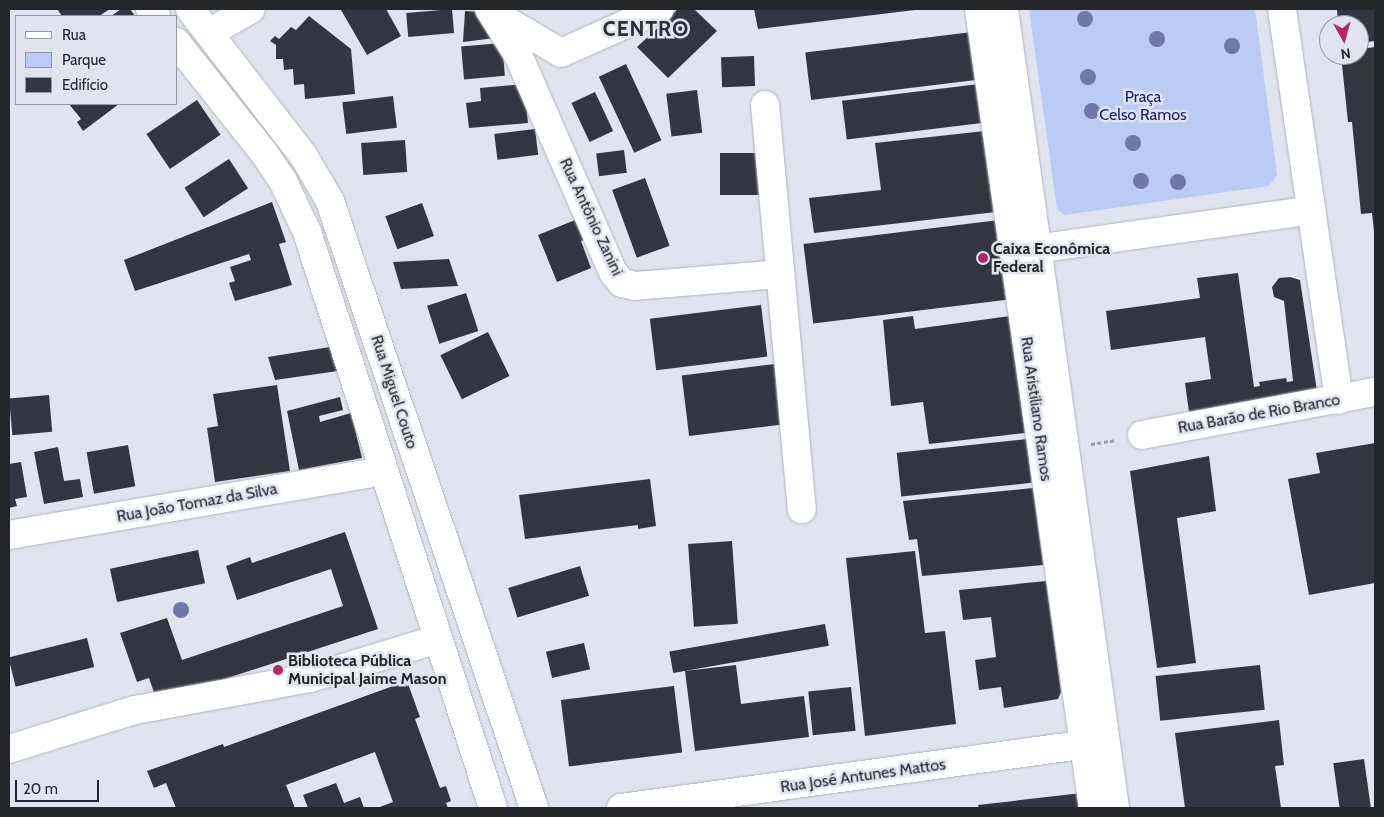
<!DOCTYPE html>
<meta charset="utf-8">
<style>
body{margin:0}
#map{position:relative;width:1384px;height:817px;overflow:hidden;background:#e0e4ef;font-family:Cabin,sans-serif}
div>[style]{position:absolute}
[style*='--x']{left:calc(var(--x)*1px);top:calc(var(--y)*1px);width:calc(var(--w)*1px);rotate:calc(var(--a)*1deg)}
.green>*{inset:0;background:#bccaf6}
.building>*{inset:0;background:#34363f;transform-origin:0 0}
.path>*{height:3px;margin-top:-1.5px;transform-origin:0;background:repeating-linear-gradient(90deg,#9b9ea6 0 4px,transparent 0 6.5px)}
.roads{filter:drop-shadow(0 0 1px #aeb2bc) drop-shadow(0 0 1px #aeb2bc)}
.minor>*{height:28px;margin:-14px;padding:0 14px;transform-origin:14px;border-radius:14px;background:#fff}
.major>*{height:28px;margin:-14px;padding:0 14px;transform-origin:14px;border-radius:14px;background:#fff}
.trees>*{width:16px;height:16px;margin:-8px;border-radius:50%;background:#7177a8}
.dots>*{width:14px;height:14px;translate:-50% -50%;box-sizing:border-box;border:2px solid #e0e4ef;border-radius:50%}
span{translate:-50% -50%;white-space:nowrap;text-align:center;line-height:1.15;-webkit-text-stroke:5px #e0e4ef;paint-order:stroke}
.park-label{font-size:16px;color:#171e6e}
.street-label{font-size:16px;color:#242529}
.poi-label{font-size:16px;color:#242529;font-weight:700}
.left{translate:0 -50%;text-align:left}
.district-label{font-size:21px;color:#2b2e36;font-weight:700;letter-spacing:1px}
.frame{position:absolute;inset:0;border:10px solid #242529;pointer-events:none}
.legend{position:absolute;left:15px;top:15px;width:162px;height:90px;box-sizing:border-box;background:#e0e4ef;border:1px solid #9598a0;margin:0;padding:6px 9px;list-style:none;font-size:15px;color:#242529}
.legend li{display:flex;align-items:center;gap:10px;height:25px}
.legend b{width:25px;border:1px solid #9598a0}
.north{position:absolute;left:1319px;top:15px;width:50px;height:50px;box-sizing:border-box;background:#e0e4ef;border:1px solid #9598a0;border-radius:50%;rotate:173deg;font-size:14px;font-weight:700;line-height:20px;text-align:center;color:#242529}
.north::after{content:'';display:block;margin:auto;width:18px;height:22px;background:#b1296a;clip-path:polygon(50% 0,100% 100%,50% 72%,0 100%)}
.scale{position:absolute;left:15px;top:780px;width:84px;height:22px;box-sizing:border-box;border:2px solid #242529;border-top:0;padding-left:6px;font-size:15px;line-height:18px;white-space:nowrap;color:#242529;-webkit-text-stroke:4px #e0e4ef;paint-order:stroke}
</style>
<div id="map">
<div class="green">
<i style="clip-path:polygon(1029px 9px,1255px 9px,1277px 175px,1269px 186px,1064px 215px,1057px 209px)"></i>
</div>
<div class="building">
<i style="clip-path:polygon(57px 9px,110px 9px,99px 16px,62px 16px)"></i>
<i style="clip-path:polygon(121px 9px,130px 9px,135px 16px,111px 16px)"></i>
<i style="clip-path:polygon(386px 9px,401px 36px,367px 55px,341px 10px)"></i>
<i style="left:452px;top:9px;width:24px;height:46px;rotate:85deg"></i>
<i style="clip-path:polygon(678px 9px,694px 9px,717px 31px,668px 78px,637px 47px)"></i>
<i style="clip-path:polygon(754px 9px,915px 9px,915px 10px,758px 29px)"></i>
<i style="clip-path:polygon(1337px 9px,1375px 9px,1375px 41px,1359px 43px,1359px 25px,1338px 25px)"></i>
<i style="clip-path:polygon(465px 11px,481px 12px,495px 38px,463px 42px)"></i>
<i style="clip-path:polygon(309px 16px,351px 49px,355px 94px,305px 99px,304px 84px,294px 85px,293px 69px,284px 70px,283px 59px,276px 59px,276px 45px,270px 41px,275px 36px,279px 39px,291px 27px,296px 30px)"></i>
<i style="left:972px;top:32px;width:48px;height:168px;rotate:83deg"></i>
<i style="left:502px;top:43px;width:33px;height:41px;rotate:85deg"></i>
<i style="clip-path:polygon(1375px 47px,1375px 231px,1374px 231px,1372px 213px,1361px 214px,1352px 122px,1348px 122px,1341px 55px,1359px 55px,1359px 49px)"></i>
<i style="left:754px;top:56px;width:30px;height:33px;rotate:88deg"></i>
<i style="left:626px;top:64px;width:84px;height:30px;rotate:65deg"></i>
<i style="clip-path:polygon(524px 84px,528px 123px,469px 128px,466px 103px,481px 101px,480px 88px)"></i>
<i style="left:979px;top:84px;width:39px;height:138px;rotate:83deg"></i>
<i style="left:697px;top:90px;width:43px;height:31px;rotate:83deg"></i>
<i style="left:595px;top:92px;width:43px;height:26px;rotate:65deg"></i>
<i style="left:393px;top:96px;width:32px;height:51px;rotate:83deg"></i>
<i style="left:197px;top:100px;width:42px;height:61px;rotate:56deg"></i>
<i style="clip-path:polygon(69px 104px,119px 104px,83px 131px,77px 122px,81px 119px)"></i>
<i style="left:535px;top:129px;width:26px;height:41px;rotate:83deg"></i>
<i style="clip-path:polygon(985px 131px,996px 212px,814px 233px,809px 198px,881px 190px,875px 143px)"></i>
<i style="left:405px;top:140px;width:32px;height:44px;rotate:86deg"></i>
<i style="left:624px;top:150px;width:23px;height:28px;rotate:83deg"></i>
<i style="left:760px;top:153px;width:42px;height:40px;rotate:90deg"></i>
<i style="left:229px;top:159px;width:35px;height:53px;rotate:57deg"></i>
<i style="left:645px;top:178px;width:72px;height:35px;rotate:70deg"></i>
<i style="clip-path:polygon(272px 202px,286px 242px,279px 244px,292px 285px,235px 301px,229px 283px,235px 281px,230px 267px,251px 260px,249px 254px,135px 291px,124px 260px)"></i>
<i style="left:422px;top:203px;width:35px;height:39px;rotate:70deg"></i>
<i style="clip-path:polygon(585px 216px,593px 237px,581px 241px,591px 268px,557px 282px,538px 235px)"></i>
<i style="left:999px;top:220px;width:80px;height:197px;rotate:83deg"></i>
<i style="clip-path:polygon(449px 259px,458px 286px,401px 289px,393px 262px)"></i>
<i style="clip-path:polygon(1238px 273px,1254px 387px,1260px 386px,1259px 382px,1286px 378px,1287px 382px,1293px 381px,1284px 301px,1274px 297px,1272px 287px,1279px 278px,1290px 277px,1300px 280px,1317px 391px,1189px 412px,1185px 383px,1211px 379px,1205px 337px,1111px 350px,1106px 311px,1200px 298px,1197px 278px)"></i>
<i style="left:466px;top:293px;width:40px;height:41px;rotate:72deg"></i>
<i style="left:761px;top:305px;width:52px;height:112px;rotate:83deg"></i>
<i style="clip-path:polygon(913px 316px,915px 329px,1010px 316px,1025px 433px,929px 444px,923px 402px,891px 406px,883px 320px)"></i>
<i style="left:488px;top:332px;width:49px;height:53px;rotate:64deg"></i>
<i style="clip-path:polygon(330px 347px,338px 371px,275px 380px,268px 357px)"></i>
<i style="left:775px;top:364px;width:61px;height:94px;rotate:83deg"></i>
<i style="clip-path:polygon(277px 385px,290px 471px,215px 482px,207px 428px,218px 426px,213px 394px)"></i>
<i style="left:49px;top:395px;width:37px;height:40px;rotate:85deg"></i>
<i style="clip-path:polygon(340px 397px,343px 410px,319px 416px,320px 422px,351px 413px,362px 458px,299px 470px,287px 411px)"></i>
<i style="left:1027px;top:439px;width:44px;height:131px;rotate:84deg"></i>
<i style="clip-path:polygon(1375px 443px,1375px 583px,1309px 595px,1288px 479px,1320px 473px,1316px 453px)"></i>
<i style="left:128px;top:445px;width:42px;height:42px;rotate:80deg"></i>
<i style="clip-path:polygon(58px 447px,64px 481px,80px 479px,83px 497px,44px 504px,34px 452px)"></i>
<i style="clip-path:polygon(1209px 456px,1216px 511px,1177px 518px,1196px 663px,1157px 668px,1130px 471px)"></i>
<i style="clip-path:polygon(21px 462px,27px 497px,15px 499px,17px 506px,9px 508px,9px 464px)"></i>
<i style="clip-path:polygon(650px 479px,656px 526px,638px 529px,638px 525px,525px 539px,519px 495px)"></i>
<i style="clip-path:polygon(1033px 488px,1043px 565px,922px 576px,917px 539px,909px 540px,903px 501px)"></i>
<i style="clip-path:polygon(345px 532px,378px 629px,157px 701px,149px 678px,137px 682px,120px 633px,167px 618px,182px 660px,343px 606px,331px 569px,237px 600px,226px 566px,250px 557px,252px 563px)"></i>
<i style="left:732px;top:541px;width:83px;height:44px;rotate:86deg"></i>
<i style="left:198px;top:550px;width:34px;height:90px;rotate:78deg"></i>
<i style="clip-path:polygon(915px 551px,925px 633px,945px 631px,956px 724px,865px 736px,846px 558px)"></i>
<i style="left:580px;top:566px;width:31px;height:75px;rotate:73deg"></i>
<i style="clip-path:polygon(1046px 581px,1061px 692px,1058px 699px,1004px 708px,1001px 687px,979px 690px,975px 660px,996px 657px,991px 617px,963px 620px,959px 590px)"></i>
<i style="left:825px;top:624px;width:22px;height:158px;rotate:80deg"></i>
<i style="left:87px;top:638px;width:30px;height:81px;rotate:76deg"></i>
<i style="left:584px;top:643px;width:27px;height:39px;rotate:77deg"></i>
<i style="clip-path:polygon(736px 665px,741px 704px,804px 696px,809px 737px,695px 751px,685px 671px)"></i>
<i style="left:1260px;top:665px;width:45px;height:105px;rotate:84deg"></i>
<i style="clip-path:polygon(407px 681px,420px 717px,415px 719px,440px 788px,446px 786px,451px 801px,446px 803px,448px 808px,377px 808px,393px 802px,375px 752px,286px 785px,295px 808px,176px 808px,166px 783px,154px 788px,147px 771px,223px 744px,224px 747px)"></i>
<i style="left:674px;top:686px;width:67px;height:114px;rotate:83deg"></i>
<i style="left:851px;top:687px;width:44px;height:43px;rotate:84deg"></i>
<i style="clip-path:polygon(1279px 720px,1284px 765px,1275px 766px,1281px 808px,1185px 808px,1175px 733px)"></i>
<i style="left:1364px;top:759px;width:49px;height:31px;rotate:82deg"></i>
<i style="clip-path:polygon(336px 783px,344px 803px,360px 797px,364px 808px,308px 808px,303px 795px)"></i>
<i style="clip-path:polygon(1082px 793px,1084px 808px,979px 808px,978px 805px)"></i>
</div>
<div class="path">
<i style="--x:1091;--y:444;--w:26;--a:-9"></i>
</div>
<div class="roads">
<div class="minor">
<i style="--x:150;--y:9;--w:9;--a:49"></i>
<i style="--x:190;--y:9;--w:185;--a:52.3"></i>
<i style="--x:303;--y:155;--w:53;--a:59.6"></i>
<i style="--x:330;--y:201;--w:640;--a:71.42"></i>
<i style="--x:489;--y:9;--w:57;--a:58"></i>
<i style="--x:519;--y:57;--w:235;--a:66.4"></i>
<i style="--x:613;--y:272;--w:14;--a:51"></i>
<i style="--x:622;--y:283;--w:13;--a:13"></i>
<i style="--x:635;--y:286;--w:146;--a:-4.7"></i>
<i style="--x:1282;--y:9;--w:395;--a:81.7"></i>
<i style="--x:497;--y:15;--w:74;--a:30.7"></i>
<i style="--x:561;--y:53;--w:108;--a:-24"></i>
<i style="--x:209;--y:33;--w:48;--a:-29.7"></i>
<i style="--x:176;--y:42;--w:142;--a:51.6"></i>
<i style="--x:264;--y:153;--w:34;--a:56"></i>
<i style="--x:283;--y:181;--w:56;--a:64.8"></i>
<i style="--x:307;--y:232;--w:605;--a:72.1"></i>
<i style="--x:765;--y:105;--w:406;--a:84.8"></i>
<i style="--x:1014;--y:252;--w:300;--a:-8"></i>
<i style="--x:1142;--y:435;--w:237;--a:-10.5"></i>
<i style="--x:9;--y:535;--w:380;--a:-9.7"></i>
<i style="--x:9;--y:749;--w:132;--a:-17.2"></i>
<i style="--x:135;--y:710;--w:178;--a:-10.4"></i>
<i style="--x:310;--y:678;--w:134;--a:-16.9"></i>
<i style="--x:621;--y:808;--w:487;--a:-7.8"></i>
</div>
<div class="major">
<i style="--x:979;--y:9;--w:807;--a:81.88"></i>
<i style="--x:1004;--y:9;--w:807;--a:82.09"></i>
</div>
</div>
<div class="trees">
<i style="left:1085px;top:19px"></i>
<i style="left:1157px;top:39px"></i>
<i style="left:1232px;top:46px"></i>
<i style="left:1088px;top:77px"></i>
<i style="left:1092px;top:111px"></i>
<i style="left:1133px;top:143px"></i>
<i style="left:1141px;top:181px"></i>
<i style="left:1178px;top:182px"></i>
<i style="left:181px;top:610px"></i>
</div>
<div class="dots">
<i style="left:983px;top:258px;background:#b1296a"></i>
<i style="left:278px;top:670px;background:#b1296a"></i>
</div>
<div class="park-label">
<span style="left:1143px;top:106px">Praça<br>Celso Ramos</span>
</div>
<div class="street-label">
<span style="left:591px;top:217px;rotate:65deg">Rua Antônio Zanini</span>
<span style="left:394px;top:392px;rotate:72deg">Rua Miguel Couto</span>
<span style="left:1036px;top:409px;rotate:82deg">Rua Aristiliano Ramos</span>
<span style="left:1259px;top:414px;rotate:-10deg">Rua Barão de Rio Branco</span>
<span style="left:197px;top:503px;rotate:-10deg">Rua João Tomaz da Silva</span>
<span style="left:863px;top:776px;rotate:-8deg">Rua José Antunes Mattos</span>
</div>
<div class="poi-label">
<span class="left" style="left:993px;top:258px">Caixa Econômica<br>Federal</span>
<span class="left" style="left:288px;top:670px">Biblioteca Pública<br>Municipal Jaime Mason</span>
</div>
<div class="district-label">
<span style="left:646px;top:29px">CENTRO</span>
</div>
<div class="frame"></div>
<ul class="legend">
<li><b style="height:6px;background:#fff"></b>Rua</li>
<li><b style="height:14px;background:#bccaf6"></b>Parque</li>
<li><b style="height:14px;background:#34363f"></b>Edifício</li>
</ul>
<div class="north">N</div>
<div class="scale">20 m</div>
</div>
